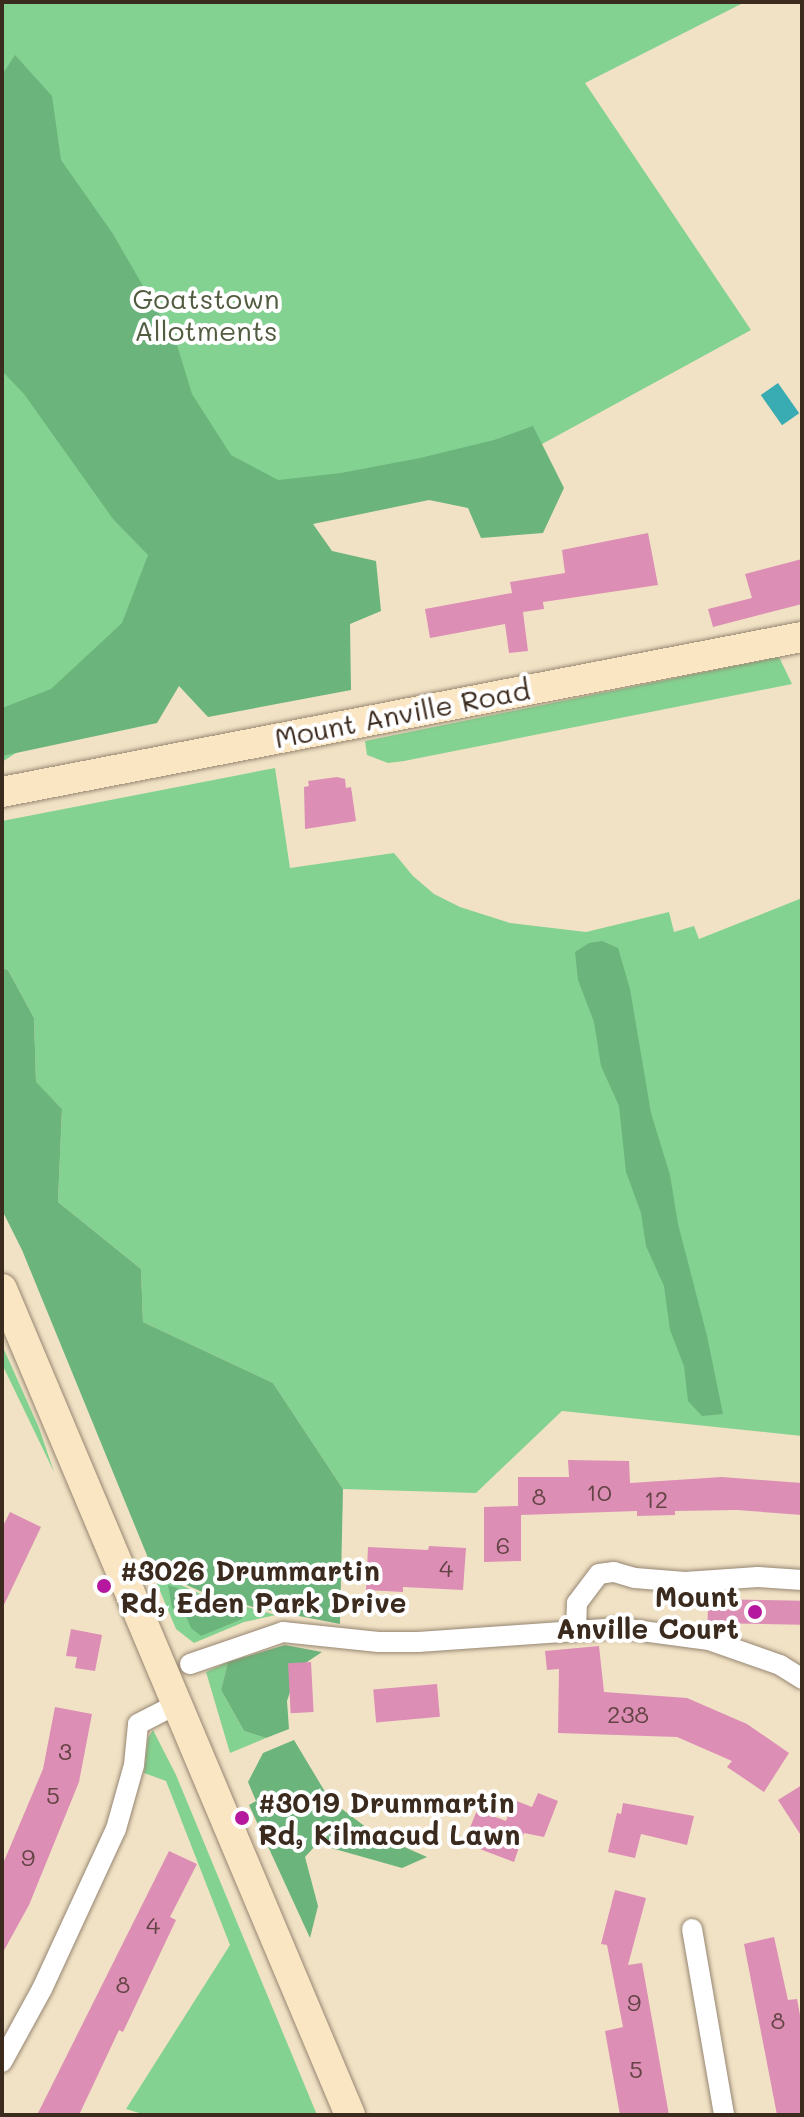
<!DOCTYPE html>
<style>
body{margin:0}
#map{position:relative;width:804px;height:2117px;overflow:hidden;background:#f1e2c5;font-family:Mali,sans-serif}
div>[style]{position:absolute}
[style*='--x']{left:calc(var(--x)*1px);top:calc(var(--y)*1px);width:calc(var(--w)*1px);rotate:calc(var(--a)*1deg)}
.green>*{inset:0;background:#84d291}
.forest>*{inset:0;background:#6bb47b}
.water>*{inset:0;background:#39abb2;transform-origin:0 0}
.building>*{inset:0;background:#dc8eb5;transform-origin:0 0}
.roads{filter:drop-shadow(0 0 2px #968672) drop-shadow(0 0 2px #968672)}
.street>*{height:20px;margin:-10px;padding:0 10px;transform-origin:10px;border-radius:10px;background:#fff}
.secondary>*{height:30px;margin:-15px;padding:0 15px;transform-origin:15px;border-radius:15px;background:#fbe6c4}
.dots>*{width:22px;height:22px;translate:-50% -50%;box-sizing:border-box;border:4px solid #fff;border-radius:50%}
span{translate:-50% -50%;white-space:nowrap;text-align:center;line-height:1.15;-webkit-text-stroke:8px #fff;paint-order:stroke}
.number-label{font-size:24px;color:#634344}
.number-label span{-webkit-text-stroke-width:0}
.park-label{font-size:28px;color:#515c40}
.street-label{font-size:28px;color:#3b2a1e}
.poi-label{font-size:28px;color:#3b2a1e;font-weight:700}
.left{translate:0 -50%;text-align:left}
.right{translate:-100% -50%;text-align:right}
.frame{position:absolute;inset:0;border:4px solid #3b2a1e;pointer-events:none}
</style>
<div id="map">
<div class="green">
<i style="clip-path:polygon(2px 2px,745px 2px,585px 83px,751px 330px,533px 449px,260px 511px,131px 678px,2px 762px)"></i>
<i style="clip-path:polygon(779px 657px,792px 684px,404px 761px,388px 763px,367px 755px,365px 741px)"></i>
<i style="clip-path:polygon(275px 768px,290px 868px,394px 853px,413px 876px,434px 894px,460px 907px,510px 923px,586px 932px,669px 912px,674px 932px,694px 926px,699px 939px,802px 898px,802px 1436px,562px 1411px,476px 1493px,343px 1489px,273px 1383px,143px 1322px,141px 1269px,58px 1202px,62px 1109px,36px 1083px,34px 1018px,8px 970px,2px 968px,2px 821px)"></i>
<i style="clip-path:polygon(2px 1345px,39px 1428px,54px 1472px,2px 1364px)"></i>
<i style="clip-path:polygon(152px 1572px,203px 1595px,276px 1615px,244px 1622px,194px 1643px,176px 1629px)"></i>
<i style="clip-path:polygon(228px 1662px,221px 1690px,244px 1731px,266px 1738px,230px 1753px,206px 1672px)"></i>
<i style="clip-path:polygon(153px 1730px,176px 1775px,317px 2115px,146px 2115px,126px 2109px,230px 1945px,166px 1781px,144px 1773px,148px 1738px)"></i>
</div>
<div class="forest">
<i style="clip-path:polygon(15px 55px,52px 96px,61px 160px,113px 234px,177px 345px,192px 394px,231px 455px,278px 480px,341px 473px,420px 458px,494px 440px,533px 426px,564px 488px,543px 533px,481px 538px,468px 508px,429px 500px,313px 524px,332px 551px,376px 561px,381px 611px,350px 624px,351px 690px,208px 717px,179px 686px,157px 723px,2px 756px,2px 708px,51px 689px,122px 623px,148px 555px,113px 519px,24px 394px,2px 371px,2px 75px)"></i>
<i style="clip-path:polygon(602px 941px,618px 948px,630px 989px,651px 1113px,670px 1175px,678px 1224px,707px 1336px,723px 1414px,702px 1416px,688px 1401px,684px 1366px,670px 1330px,664px 1286px,646px 1246px,641px 1213px,626px 1172px,619px 1106px,601px 1066px,594px 1022px,578px 980px,575px 952px,589px 943px)"></i>
<i style="clip-path:polygon(2px 968px,8px 970px,34px 1018px,36px 1082px,62px 1109px,58px 1202px,141px 1269px,143px 1322px,273px 1383px,343px 1489px,340px 1624px,253px 1607px,200px 1591px,153px 1570px,22px 1250px,2px 1210px)"></i>
<i style="clip-path:polygon(168px 1585px,244px 1610px,242px 1619px,201px 1636px,191px 1628px,185px 1614px,172px 1608px)"></i>
<i style="clip-path:polygon(285px 1645px,322px 1652px,298px 1668px,287px 1701px,289px 1729px,266px 1738px,244px 1731px,221px 1690px,228px 1662px)"></i>
<i style="clip-path:polygon(294px 1740px,330px 1800px,375px 1834px,427px 1857px,402px 1868px,317px 1844px,305px 1857px,318px 1906px,310px 1938px,249px 1805px,256px 1801px,248px 1782px,263px 1753px)"></i>
</div>
<div class="water">
<i style="left:778px;top:383px;width:37px;height:21px;rotate:55deg"></i>
</div>
<div class="building">
<i style="clip-path:polygon(648px 533px,658px 585px,543px 602px,544px 609px,523px 612px,528px 651px,509px 653px,505px 624px,430px 638px,425px 609px,512px 593px,510px 582px,565px 573px,562px 550px)"></i>
<i style="clip-path:polygon(802px 559px,802px 604px,713px 627px,708px 609px,752px 598px,745px 574px)"></i>
<i style="clip-path:polygon(337px 777px,345px 779px,346px 788px,351px 787px,356px 821px,305px 829px,304px 787px,309px 786px,308px 781px)"></i>
<i style="clip-path:polygon(568px 1460px,629px 1461px,630px 1483px,722px 1477px,802px 1483px,802px 1515px,737px 1510px,675px 1511px,675px 1515px,637px 1516px,637px 1511px,521px 1515px,521px 1561px,484px 1562px,484px 1507px,518px 1506px,518px 1477px,569px 1477px)"></i>
<i style="clip-path:polygon(10px 1512px,41px 1527px,2px 1609px,2px 1528px)"></i>
<i style="clip-path:polygon(429px 1546px,466px 1548px,463px 1590px,403px 1587px,403px 1592px,366px 1590px,368px 1547px,428px 1550px)"></i>
<i style="left:708px;top:1599px;width:94px;height:24px;rotate:1deg"></i>
<i style="clip-path:polygon(71px 1629px,102px 1635px,95px 1671px,75px 1668px,77px 1657px,66px 1656px)"></i>
<i style="clip-path:polygon(599px 1646px,604px 1692px,687px 1698px,747px 1724px,789px 1753px,764px 1792px,727px 1767px,732px 1761px,677px 1737px,558px 1733px,559px 1669px,547px 1670px,545px 1651px)"></i>
<i style="left:311px;top:1662px;width:50px;height:23px;rotate:87deg"></i>
<i style="left:437px;top:1684px;width:33px;height:64px;rotate:85deg"></i>
<i style="clip-path:polygon(55px 1707px,92px 1714px,79px 1782px,29px 1905px,2px 1954px,2px 1866px,43px 1769px)"></i>
<i style="clip-path:polygon(802px 1785px,802px 1837px,778px 1800px)"></i>
<i style="clip-path:polygon(538px 1793px,558px 1801px,544px 1837px,524px 1833px,514px 1862px,464px 1843px,477px 1810px,506px 1821px,514px 1800px,532px 1807px)"></i>
<i style="clip-path:polygon(623px 1803px,694px 1816px,687px 1845px,641px 1834px,635px 1858px,608px 1852px,617px 1813px,621px 1814px)"></i>
<i style="clip-path:polygon(169px 1851px,197px 1864px,170px 1917px,176px 1920px,123px 2032px,119px 2030px,79px 2115px,37px 2115px)"></i>
<i style="clip-path:polygon(615px 1890px,646px 1898px,628px 1965px,642px 1963px,669px 2115px,620px 2115px,605px 2031px,623px 2027px,607px 1945px,601px 1944px)"></i>
<i style="clip-path:polygon(774px 1937px,788px 2000px,797px 1999px,802px 2026px,802px 2115px,777px 2115px,744px 1944px)"></i>
</div>
<div class="roads">
<div class="street">
<i style="--x:576;--y:1630;--w:27;--a:-88"></i>
<i style="--x:577;--y:1603;--w:36;--a:-53"></i>
<i style="--x:599;--y:1574;--w:15;--a:-8"></i>
<i style="--x:614;--y:1572;--w:22;--a:16"></i>
<i style="--x:635;--y:1578;--w:50;--a:4.6"></i>
<i style="--x:685;--y:1582;--w:73;--a:-3.9"></i>
<i style="--x:758;--y:1577;--w:44;--a:3.9"></i>
<i style="--x:190;--y:1664;--w:98;--a:-19"></i>
<i style="--x:283;--y:1632;--w:96;--a:6"></i>
<i style="--x:378;--y:1642;--w:40;--a:0"></i>
<i style="--x:418;--y:1642;--w:202;--a:-4"></i>
<i style="--x:620;--y:1628;--w:90;--a:7.7"></i>
<i style="--x:709;--y:1640;--w:75;--a:19.4"></i>
<i style="--x:780;--y:1665;--w:26;--a:32"></i>
<i style="--x:692;--y:1929;--w:189;--a:80.2"></i>
<i style="--x:2;--y:2062;--w:83;--a:-61.3"></i>
<i style="--x:42;--y:1989;--w:176;--a:-65.2"></i>
<i style="--x:116;--y:1829;--w:66;--a:-74.3"></i>
<i style="--x:134;--y:1765;--w:41;--a:-84.4"></i>
<i style="--x:138;--y:1724;--w:44;--a:-27.1"></i>
</div>
<div class="secondary">
<i style="--x:2;--y:792;--w:815;--a:-10.97"></i>
<i style="--x:2;--y:1289;--w:896;--a:67.15"></i>
</div>
</div>
<div class="dots">
<i style="left:104px;top:1586px;background:#b5179e"></i>
<i style="left:755px;top:1612px;background:#b5179e"></i>
<i style="left:242px;top:1818px;background:#b5179e"></i>
</div>
<div class="number-label">
<span style="left:599px;top:1492px">10</span>
<span style="left:539px;top:1496px">8</span>
<span style="left:656px;top:1499px">12</span>
<span style="left:503px;top:1545px">6</span>
<span style="left:446px;top:1568px">4</span>
<span style="left:628px;top:1714px">238</span>
<span style="left:65px;top:1751px">3</span>
<span style="left:53px;top:1795px">5</span>
<span style="left:28px;top:1857px">9</span>
<span style="left:153px;top:1925px">4</span>
<span style="left:123px;top:1984px">8</span>
<span style="left:634px;top:2002px">9</span>
<span style="left:778px;top:2020px">8</span>
<span style="left:636px;top:2069px">5</span>
</div>
<div class="park-label">
<span style="left:206px;top:314px">Goatstown<br>Allotments</span>
</div>
<div class="street-label">
<span style="left:402px;top:713px;rotate:-11deg">Mount Anville Road</span>
</div>
<div class="poi-label">
<span class="left" style="left:120px;top:1586px">#3026 Drummartin<br>Rd, Eden Park Drive</span>
<span class="right" style="left:739px;top:1612px">Mount<br>Anville Court</span>
<span class="left" style="left:258px;top:1818px">#3019 Drummartin<br>Rd, Kilmacud Lawn</span>
</div>
<div class="frame"></div>
</div>
